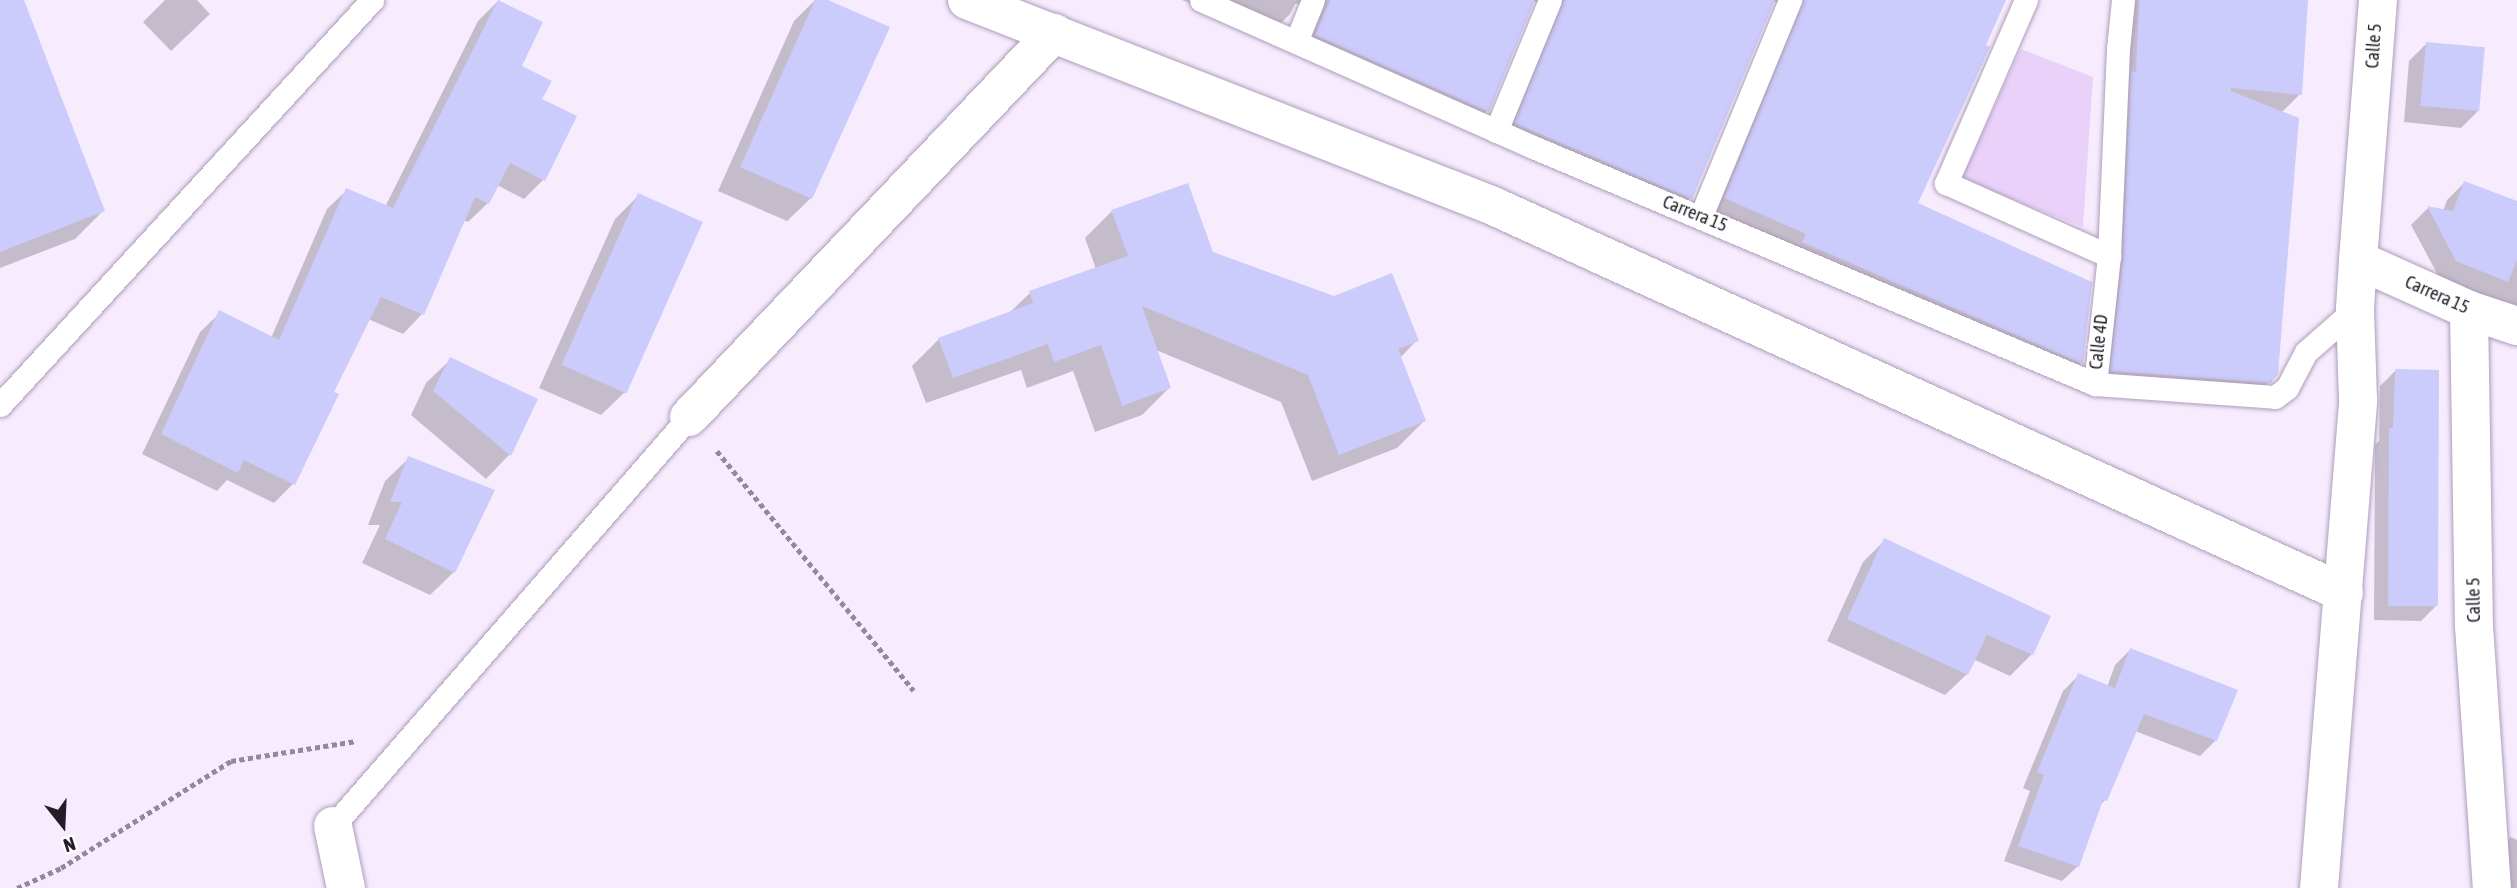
<!DOCTYPE html>
<style>
body{margin:0}
#map{position:relative;width:2517px;height:888px;overflow:hidden;background:#f7ecfe;font-family:"Asap Condensed",sans-serif}
div>[style]{position:absolute}
[style*='--x']{left:calc(var(--x)*1px);top:calc(var(--y)*1px);width:calc(var(--w)*1px);rotate:calc(var(--a)*1deg)}
.green>*{inset:0;background:#ead1fa}
.shadow>*{inset:0;background:#0003}
.building>*{inset:0;background:#cbcbfc;transform-origin:0 0}
.path>*{height:4.5px;margin-top:-2.25px;transform-origin:0;background:repeating-linear-gradient(90deg,#938a99 0 5px,transparent 0 8.5px)}
.roads{filter:drop-shadow(0 0 2px #ae9db9) drop-shadow(0 0 2px #ae9db9)}
.service>*{height:23px;margin:-11.5px;padding:0 11.5px;transform-origin:11.5px;border-radius:11.5px;background:#fff}
.minor>*{height:38px;margin:-19px;padding:0 19px;transform-origin:19px;border-radius:19px;background:#fff}
.tertiary>*{height:38px;margin:-19px;padding:0 19px;transform-origin:19px;border-radius:19px;background:#fff}
span{translate:-50% -50%;white-space:nowrap;text-align:center;line-height:1.15;-webkit-text-stroke:5px #fff;paint-order:stroke}
.street-label{font-size:18px;color:#241d28}
.north{position:absolute;left:28px;top:790px;width:70px;height:70px;-webkit-text-stroke:5px #fff;paint-order:stroke;rotate:162deg;font-size:19px;font-weight:700;line-height:28px;text-align:center;color:#241d28}
.north::after{content:'';display:block;margin:auto;width:24px;height:32px;background:#241d28;clip-path:polygon(50% 0,100% 100%,50% 72%,0 100%)}
</style>
<div id="map">
<div class="green">
<i style="clip-path:polygon(2021px 49px,2093px 77px,2083px 227px,1961px 179px)"></i>
</div>
<div class="shadow">
<i style="clip-path:polygon(0 0,23px 0,103px 211px,75px 239px,0 268px)"></i>
<i style="clip-path:polygon(165px 0,197px 0,210px 14px,171px 51px,143px 22px)"></i>
<i style="clip-path:polygon(815px 0,824px 0,811px 198px,787px 221px,718px 191px,794px 21px)"></i>
<i style="clip-path:polygon(1182px 0,2003px 0,1915px 204px,2081px 363px,2065px 379px,1709px 214px,1780px 3px,1772px 2px,1690px 198px,1674px 214px,1499px 140px,1540px 3px,1532px 2px,1487px 111px,1471px 127px,1299px 51px,1302px 3px,1295px 4px,1290px 14px,1274px 30px,1225px 18px)"></i>
<i style="clip-path:polygon(2125px 0,2307px 0,2300px 94px,2281px 113px,2270px 381px,2252px 399px,2095px 387px)"></i>
<i style="clip-path:polygon(497px 2px,520px 67px,540px 100px,543px 180px,524px 199px,497px 185px,488px 203px,468px 222px,463px 220px,422px 314px,403px 334px,368px 319px,332px 392px,293px 484px,274px 503px,227px 480px,217px 491px,142px 454px,200px 332px,220px 313px,271px 338px,327px 209px,347px 190px,385px 207px,478px 21px)"></i>
<i style="clip-path:polygon(2426px 44px,2478px 111px,2461px 128px,2404px 122px,2409px 61px)"></i>
<i style="clip-path:polygon(2464px 183px,2517px 203px,2517px 309px,2439px 277px,2411px 225px,2428px 208px,2443px 211px,2447px 200px)"></i>
<i style="clip-path:polygon(639px 195px,625px 392px,601px 415px,539px 388px,615px 219px)"></i>
<i style="clip-path:polygon(1112px 211px,1417px 340px,1400px 358px,1424px 421px,1397px 448px,1312px 481px,1281px 402px,1156px 350px,1169px 388px,1142px 415px,1095px 432px,1073px 371px,1027px 388px,1021px 370px,926px 403px,912px 366px,939px 339px,1009px 313px,1030px 293px,1096px 269px,1085px 238px)"></i>
<i style="clip-path:polygon(450px 360px,536px 400px,509px 455px,486px 479px,411px 415px,426px 383px)"></i>
<i style="clip-path:polygon(2395px 371px,2437px 605px,2421px 621px,2374px 620px,2375px 445px,2379px 441px,2380px 386px)"></i>
<i style="clip-path:polygon(409px 458px,454px 572px,430px 595px,362px 563px,380px 525px,368px 525px,385px 481px)"></i>
<i style="clip-path:polygon(1885px 540px,2032px 654px,2010px 676px,1975px 660px,1967px 674px,1945px 695px,1827px 641px,1863px 562px)"></i>
<i style="clip-path:polygon(2130px 650px,2216px 740px,2200px 756px,2135px 731px,2105px 800px,2099px 806px,2078px 866px,2062px 881px,2004px 861px,2030px 791px,2023px 788px,2063px 691px,2079px 675px,2107px 687px,2115px 665px)"></i>
<i style="clip-path:polygon(2511px 837px,2517px 840px,2517px 888px,2485px 888px,2484px 864px)"></i>
</div>
<div class="building">
<i style="clip-path:polygon(0 0,24px 0,105px 211px,0 252px)"></i>
<i style="clip-path:polygon(498px 0,543px 22px,522px 66px,552px 81px,542px 99px,577px 116px,545px 181px,510px 163px,489px 204px,475px 197px,424px 315px,381px 297px,334px 392px,339px 394px,295px 485px,244px 460px,238px 473px,161px 434px,219px 310px,279px 340px,346px 188px,393px 208px)"></i>
<i style="clip-path:polygon(815px 0,828px 0,890px 27px,812px 199px,740px 167px)"></i>
<i style="clip-path:polygon(1330px 0,1535px 0,1489px 112px,1315px 35px)"></i>
<i style="clip-path:polygon(1564px 0,1775px 0,1692px 199px,1514px 123px)"></i>
<i style="clip-path:polygon(1804px 0,2006px 0,1986px 45px,1990px 47px,1918px 203px,2092px 282px,2083px 364px,1802px 242px,1806px 234px,1724px 198px)"></i>
<i style="clip-path:polygon(2139px 0,2308px 0,2302px 95px,2231px 88px,2231px 91px,2299px 118px,2278px 374px,2271px 383px,2110px 371px,2123px 258px,2131px 71px,2136px 72px)"></i>
<i style="left:2426px;top:42px;width:59px;height:64px;rotate:5deg"></i>
<i style="clip-path:polygon(2464px 181px,2517px 201px,2517px 260px,2508px 282px,2456px 261px,2427px 206px,2453px 211px)"></i>
<i style="clip-path:polygon(1188px 183px,1213px 252px,1334px 296px,1392px 273px,1419px 341px,1398px 349px,1426px 421px,1339px 455px,1308px 375px,1142px 306px,1171px 388px,1122px 406px,1101px 345px,1054px 362px,1048px 344px,953px 378px,938px 338px,1033px 303px,1029px 291px,1128px 256px,1111px 210px)"></i>
<i style="left:638px;top:193px;width:71px;height:188px;rotate:24deg"></i>
<i style="clip-path:polygon(450px 357px,538px 399px,511px 456px,433px 391px)"></i>
<i style="clip-path:polygon(2395px 369px,2439px 370px,2438px 606px,2388px 606px,2389px 428px,2393px 428px)"></i>
<i style="clip-path:polygon(408px 456px,495px 490px,455px 573px,385px 539px,402px 502px,390px 502px)"></i>
<i style="clip-path:polygon(1884px 538px,2051px 616px,2033px 655px,1987px 635px,1968px 675px,1847px 619px)"></i>
<i style="clip-path:polygon(2130px 648px,2238px 690px,2217px 741px,2144px 714px,2107px 801px,2103px 800px,2079px 867px,2018px 846px,2044px 775px,2037px 772px,2078px 673px,2115px 688px)"></i>
</div>
<div class="path">
<i style="--x:717;--y:451;--w:310;--a:50.6"></i>
<i style="--x:17;--y:888;--w:48;--a:-24.4"></i>
<i style="--x:61;--y:868;--w:201;--a:-32.2"></i>
<i style="--x:231;--y:761;--w:127;--a:-9.1"></i>
</div>
<div class="roads">
<div class="service">
<i style="--x:1201;--y:0;--w:363;--a:23.9"></i>
<i style="--x:1533;--y:147;--w:610;--a:22.87"></i>
<i style="--x:2026;--y:0;--w:200;--a:113.6"></i>
<i style="--x:1946;--y:183;--w:179;--a:24.1"></i>
<i style="--x:2123;--y:0;--w:49;--a:95.8"></i>
<i style="--x:2118;--y:49;--w:207;--a:92.5"></i>
<i style="--x:2109;--y:256;--w:129;--a:96.2"></i>
<i style="--x:2095;--y:384;--w:180;--a:4.1"></i>
<i style="--x:2275;--y:397;--w:15;--a:-37"></i>
<i style="--x:2287;--y:388;--w:41;--a:-62.2"></i>
<i style="--x:2306;--y:352;--w:65;--a:-41.3"></i>
<i style="--x:1296;--y:42;--w:45;--a:-68"></i>
<i style="--x:1496;--y:131;--w:142;--a:-67.6"></i>
<i style="--x:1701;--y:216;--w:234;--a:-67.6"></i>
<i style="--x:0;--y:405;--w:550;--a:-47.43"></i>
<i style="--x:333;--y:826;--w:542;--a:-48.96"></i>
</div>
<div class="minor">
<i style="--x:967;--y:0;--w:563;--a:21.37"></i>
<i style="--x:1491;--y:205;--w:937;--a:24.46"></i>
<i style="--x:2469;--y:310;--w:316;--a:89.1"></i>
<i style="--x:2474;--y:626;--w:263;--a:86.1"></i>
<i style="--x:689;--y:417;--w:530;--a:-46.45"></i>
<i style="--x:333;--y:826;--w:63;--a:78.2"></i>
<i style="--x:2319;--y:888;--w:490;--a:-85.4"></i>
<i style="--x:2358;--y:400;--w:91;--a:-91.9"></i>
<i style="--x:2355;--y:309;--w:49;--a:-86.5"></i>
</div>
<div class="tertiary">
<i style="--x:2378;--y:0;--w:261;--a:94.4"></i>
<i style="--x:2358;--y:260;--w:122;--a:24.2"></i>
<i style="--x:2469;--y:310;--w:51;--a:18.4"></i>
</div>
</div>
<div class="street-label">
<span style="left:2374px;top:46px;rotate:-86deg">Calle 5</span>
<span style="left:1695px;top:214px;rotate:22deg">Carrera 15</span>
<span style="left:2437px;top:295px;rotate:24deg">Carrera 15</span>
<span style="left:2099px;top:342px;rotate:-84deg">Calle 4D</span>
<span style="left:2474px;top:600px;rotate:-91deg">Calle 5</span>
</div>
<div class="north">N</div>
</div>
